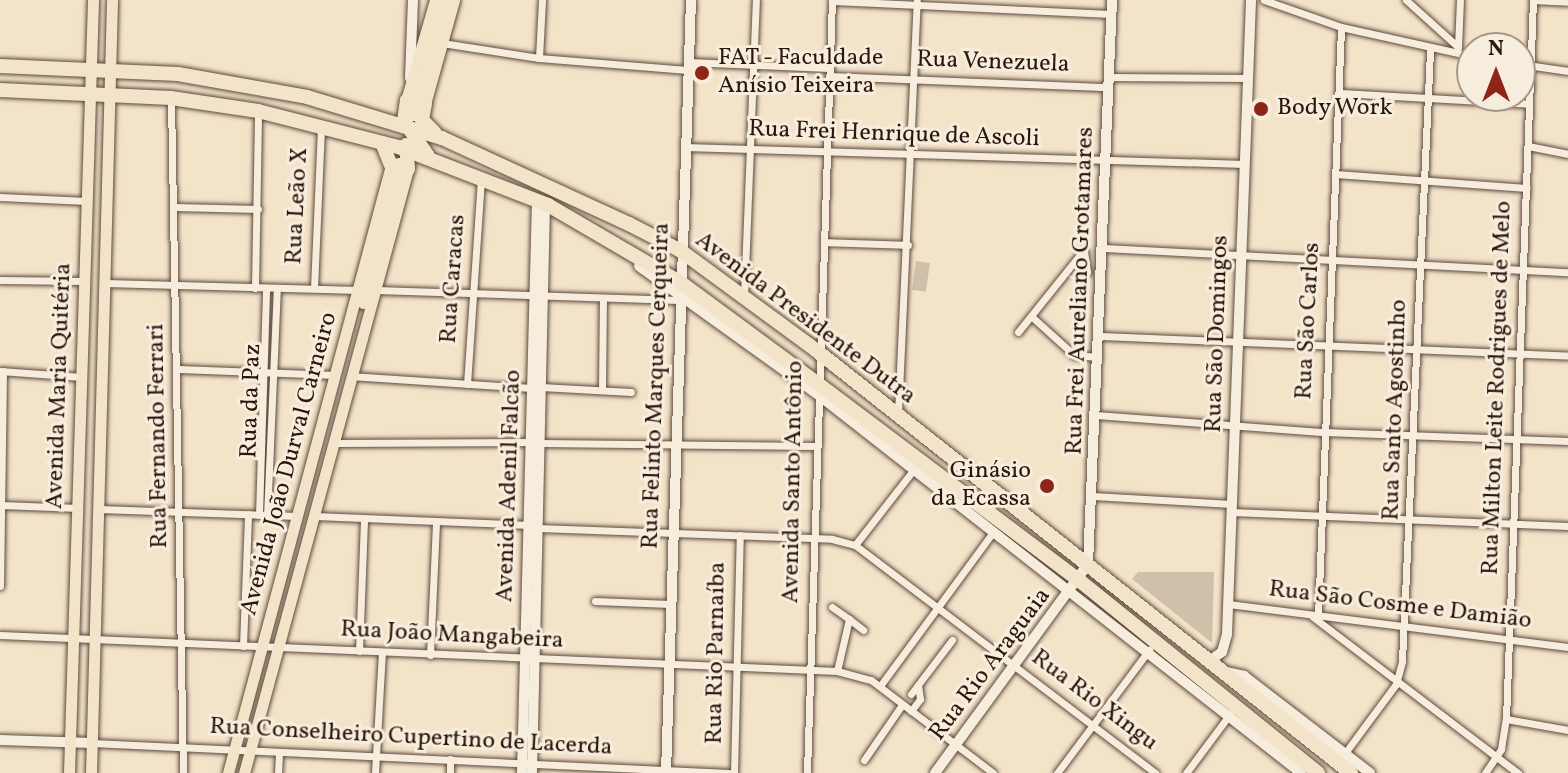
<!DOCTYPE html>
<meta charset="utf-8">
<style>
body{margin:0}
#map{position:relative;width:1568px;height:773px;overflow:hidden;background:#f3e3c9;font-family:Vollkorn,serif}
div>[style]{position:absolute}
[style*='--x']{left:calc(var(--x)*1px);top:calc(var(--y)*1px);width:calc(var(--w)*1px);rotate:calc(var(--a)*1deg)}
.green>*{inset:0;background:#d1c0a9;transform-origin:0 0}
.roads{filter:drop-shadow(0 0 2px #5d4a3d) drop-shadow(0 0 2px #5d4a3d)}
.street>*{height:7px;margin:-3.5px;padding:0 3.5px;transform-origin:3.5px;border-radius:3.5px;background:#f7eddc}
.secondary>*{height:10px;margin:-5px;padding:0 5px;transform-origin:5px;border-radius:5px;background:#f7eddc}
.primary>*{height:11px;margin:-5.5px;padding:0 5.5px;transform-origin:5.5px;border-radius:5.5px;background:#f3e3c9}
.highway>*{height:14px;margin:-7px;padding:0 7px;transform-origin:7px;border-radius:7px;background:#f3e3c9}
.dots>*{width:22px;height:22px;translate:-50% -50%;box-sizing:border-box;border:4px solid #f7eddc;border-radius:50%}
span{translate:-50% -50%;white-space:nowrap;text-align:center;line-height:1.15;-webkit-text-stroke:6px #f7eddc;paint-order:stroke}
.poi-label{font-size:24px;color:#2b170e}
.left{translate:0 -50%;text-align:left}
.right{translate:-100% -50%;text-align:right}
.street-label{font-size:24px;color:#2b170e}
.north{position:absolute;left:1456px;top:32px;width:80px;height:80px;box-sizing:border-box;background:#f7eddc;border:2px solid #a5978a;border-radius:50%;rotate:0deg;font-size:22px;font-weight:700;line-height:32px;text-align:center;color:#2b170e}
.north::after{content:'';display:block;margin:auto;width:28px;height:36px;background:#8f2418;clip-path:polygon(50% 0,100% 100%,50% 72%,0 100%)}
</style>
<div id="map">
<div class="green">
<i style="left:916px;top:261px;width:14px;height:29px;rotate:8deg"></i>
<i style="clip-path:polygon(1138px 572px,1214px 572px,1212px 643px,1132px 579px)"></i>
</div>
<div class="roads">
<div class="street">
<i style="--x:1264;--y:0;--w:82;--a:19.3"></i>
<i style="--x:1341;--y:27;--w:134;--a:12.5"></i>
<i style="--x:1406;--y:0;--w:70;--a:42.1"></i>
<i style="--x:1533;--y:0;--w:35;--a:3"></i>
<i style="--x:832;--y:1;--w:280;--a:2.7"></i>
<i style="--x:442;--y:43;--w:98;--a:8.8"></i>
<i style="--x:539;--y:58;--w:149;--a:4.6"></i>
<i style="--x:1458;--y:47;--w:47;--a:-87.6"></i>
<i style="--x:539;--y:58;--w:58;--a:-87"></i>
<i style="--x:688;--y:62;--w:141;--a:2.4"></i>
<i style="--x:1520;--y:64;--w:49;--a:8.3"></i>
<i style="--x:829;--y:76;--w:279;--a:2.3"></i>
<i style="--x:1108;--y:77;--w:140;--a:0.4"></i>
<i style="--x:1341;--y:93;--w:188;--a:3.3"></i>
<i style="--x:171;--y:99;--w:674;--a:88.98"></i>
<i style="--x:1528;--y:146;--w:41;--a:11.3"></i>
<i style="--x:685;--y:147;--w:560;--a:1.74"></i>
<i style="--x:1336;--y:174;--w:191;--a:4.2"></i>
<i style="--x:0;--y:197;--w:87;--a:2.6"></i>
<i style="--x:175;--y:207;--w:83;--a:1.4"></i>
<i style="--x:824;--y:242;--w:84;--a:2"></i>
<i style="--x:1103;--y:248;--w:466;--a:3"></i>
<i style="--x:0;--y:280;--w:85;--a:0.7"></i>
<i style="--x:105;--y:283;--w:254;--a:1.6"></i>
<i style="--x:255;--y:288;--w:177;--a:-89"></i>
<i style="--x:314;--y:288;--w:160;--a:-87.5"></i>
<i style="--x:376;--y:290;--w:303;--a:1.9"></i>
<i style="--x:744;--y:296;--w:296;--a:-87.7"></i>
<i style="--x:1031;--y:316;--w:58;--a:42.2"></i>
<i style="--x:1074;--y:355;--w:24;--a:5"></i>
<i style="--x:1018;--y:332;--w:104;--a:-51.3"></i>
<i style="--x:1083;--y:251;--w:1;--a:0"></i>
<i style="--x:1084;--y:251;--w:21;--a:82"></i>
<i style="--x:1087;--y:272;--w:16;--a:-137"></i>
<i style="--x:1099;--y:336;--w:469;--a:2.4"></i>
<i style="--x:179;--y:369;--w:157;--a:2.2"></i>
<i style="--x:0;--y:371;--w:82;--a:4.2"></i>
<i style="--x:350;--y:376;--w:182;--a:3.8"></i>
<i style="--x:467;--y:384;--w:205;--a:-86.1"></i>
<i style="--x:541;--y:387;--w:90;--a:3.2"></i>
<i style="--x:602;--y:390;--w:92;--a:-89.4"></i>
<i style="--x:898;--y:414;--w:414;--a:-87.4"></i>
<i style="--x:1096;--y:415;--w:229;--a:4.3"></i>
<i style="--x:1324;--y:432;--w:244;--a:2.1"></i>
<i style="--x:335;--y:443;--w:196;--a:-0.3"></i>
<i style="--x:540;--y:443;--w:275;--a:0.6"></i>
<i style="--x:1093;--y:496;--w:139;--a:3.3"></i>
<i style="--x:1;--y:505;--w:78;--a:2.2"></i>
<i style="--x:99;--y:509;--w:198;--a:2"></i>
<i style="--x:1232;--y:512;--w:336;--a:2.4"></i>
<i style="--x:259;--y:515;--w:227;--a:-88.2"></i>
<i style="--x:267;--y:515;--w:227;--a:-87.5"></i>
<i style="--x:315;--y:516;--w:214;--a:2.4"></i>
<i style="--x:538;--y:528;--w:294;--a:2.1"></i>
<i style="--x:832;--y:539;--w:24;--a:15"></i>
<i style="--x:855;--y:545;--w:377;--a:37.2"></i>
<i style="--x:855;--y:545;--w:98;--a:-52.1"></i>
<i style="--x:0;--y:586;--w:215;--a:-89.2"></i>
<i style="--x:595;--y:601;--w:75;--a:2.3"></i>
<i style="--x:1228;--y:604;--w:343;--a:7.2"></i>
<i style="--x:832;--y:607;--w:21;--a:35"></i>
<i style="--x:849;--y:619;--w:53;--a:103"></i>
<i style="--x:1318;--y:616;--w:589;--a:-87.76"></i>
<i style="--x:1313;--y:617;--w:258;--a:37.3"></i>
<i style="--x:849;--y:619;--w:18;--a:38"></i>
<i style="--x:0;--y:635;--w:838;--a:2.46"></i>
<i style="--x:837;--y:671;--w:35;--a:15"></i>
<i style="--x:871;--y:680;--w:153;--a:37.3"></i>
<i style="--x:243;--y:646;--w:132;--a:-87.8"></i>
<i style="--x:359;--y:651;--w:133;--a:-87.8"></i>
<i style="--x:430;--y:655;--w:133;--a:-87.4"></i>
<i style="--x:880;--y:686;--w:192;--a:-53.7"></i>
<i style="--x:911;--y:694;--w:68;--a:-52.8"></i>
<i style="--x:911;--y:711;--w:15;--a:-53"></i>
<i style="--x:920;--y:699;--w:14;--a:-98"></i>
<i style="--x:1506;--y:719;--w:63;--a:10.1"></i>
<i style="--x:92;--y:743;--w:637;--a:2.7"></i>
<i style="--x:1345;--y:753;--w:86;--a:-53.5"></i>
<i style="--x:1396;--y:684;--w:24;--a:-75"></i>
<i style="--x:1402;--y:661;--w:611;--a:-87.37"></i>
<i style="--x:864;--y:760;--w:67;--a:-55.4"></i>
<i style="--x:278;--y:773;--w:21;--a:-87"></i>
<i style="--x:375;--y:773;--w:121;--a:-86.7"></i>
<i style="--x:450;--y:773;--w:14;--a:-90"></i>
<i style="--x:734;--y:773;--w:238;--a:-88.6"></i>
<i style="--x:807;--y:773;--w:773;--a:-88.15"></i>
<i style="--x:1057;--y:773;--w:154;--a:-53.2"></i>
<i style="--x:1186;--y:773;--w:74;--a:-53.3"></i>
<i style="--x:1485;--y:773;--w:29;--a:-56"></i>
<i style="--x:1501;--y:749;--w:30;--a:-81"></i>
<i style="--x:1506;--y:719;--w:720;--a:-87.85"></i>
</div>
<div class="secondary">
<i style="--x:410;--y:78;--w:78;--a:-87.8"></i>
<i style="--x:639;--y:266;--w:218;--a:35.7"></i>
<i style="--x:816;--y:393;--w:616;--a:38.08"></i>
<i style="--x:1208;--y:662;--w:17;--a:-36"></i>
<i style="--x:1222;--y:652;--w:19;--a:-74"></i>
<i style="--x:1227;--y:634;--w:634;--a:-87.83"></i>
<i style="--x:1221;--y:671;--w:24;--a:12"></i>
<i style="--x:1244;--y:676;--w:159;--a:37.6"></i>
<i style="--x:0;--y:740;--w:92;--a:1.9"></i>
<i style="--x:522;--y:773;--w:573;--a:-88.5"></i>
<i style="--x:532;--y:773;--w:569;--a:-88.69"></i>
<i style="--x:666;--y:773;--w:773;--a:-88.15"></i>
<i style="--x:935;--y:773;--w:259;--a:-53.8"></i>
<i style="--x:1088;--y:564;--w:565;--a:-87.56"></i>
</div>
<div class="primary">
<i style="--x:435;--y:0;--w:101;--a:106.1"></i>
<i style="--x:407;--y:97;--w:19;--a:72"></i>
<i style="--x:413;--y:115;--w:16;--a:-43"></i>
<i style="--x:425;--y:104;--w:108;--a:-74.4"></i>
<i style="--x:416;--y:102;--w:106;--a:-74.6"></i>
<i style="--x:363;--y:303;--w:136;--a:-75"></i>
<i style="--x:69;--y:773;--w:773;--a:-88.22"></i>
<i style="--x:91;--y:773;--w:773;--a:-88.44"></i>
<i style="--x:228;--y:773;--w:629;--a:-74.99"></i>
<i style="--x:391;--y:165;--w:9;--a:-13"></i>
<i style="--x:400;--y:163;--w:10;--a:37"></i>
<i style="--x:408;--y:169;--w:626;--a:105.19"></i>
</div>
<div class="highway">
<i style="--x:0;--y:66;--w:178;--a:2.6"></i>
<i style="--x:178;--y:74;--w:131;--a:10.1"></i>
<i style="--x:307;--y:97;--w:141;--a:16.9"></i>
<i style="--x:442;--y:138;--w:206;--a:24.7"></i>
<i style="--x:629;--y:224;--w:59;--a:27.4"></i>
<i style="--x:681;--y:251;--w:169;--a:36.3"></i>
<i style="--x:817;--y:351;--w:681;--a:38.32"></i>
<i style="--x:0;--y:90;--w:171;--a:2.7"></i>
<i style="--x:171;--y:98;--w:88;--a:8.5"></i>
<i style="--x:258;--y:111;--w:145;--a:14.4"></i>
<i style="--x:398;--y:147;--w:161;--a:21.1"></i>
<i style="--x:548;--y:205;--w:153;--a:30.3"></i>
<i style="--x:680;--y:282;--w:170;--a:36.4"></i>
<i style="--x:817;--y:383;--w:329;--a:37"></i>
<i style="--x:1080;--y:581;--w:306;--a:38.9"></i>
<i style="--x:407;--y:100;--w:21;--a:98"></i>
<i style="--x:404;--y:121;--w:42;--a:55.6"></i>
<i style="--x:425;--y:104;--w:16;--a:101"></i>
<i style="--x:422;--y:120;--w:18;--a:45"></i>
<i style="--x:382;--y:143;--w:24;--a:68"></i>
<i style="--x:406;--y:145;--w:24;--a:85"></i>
</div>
</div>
<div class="dots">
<i style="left:702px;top:73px;background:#8f2418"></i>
<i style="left:1261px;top:109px;background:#8f2418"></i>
<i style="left:1047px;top:486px;background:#8f2418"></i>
</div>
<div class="poi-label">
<span class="left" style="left:718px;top:73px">FAT - Faculdade<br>Anísio Teixeira</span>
<span class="left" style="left:1277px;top:109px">Body Work</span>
<span class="right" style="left:1031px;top:486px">Ginásio<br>da Ecassa</span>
</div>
<div class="street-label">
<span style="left:993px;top:63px;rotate:2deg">Rua Venezuela</span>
<span style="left:894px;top:135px;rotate:2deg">Rua Frei Henrique de Ascoli</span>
<span style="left:298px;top:206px;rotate:-87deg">Rua Leão X</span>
<span style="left:454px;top:279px;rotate:-86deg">Rua Caracas</span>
<span style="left:1081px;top:291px;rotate:-88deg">Rua Frei Aureliano Grotamares</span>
<span style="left:805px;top:319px;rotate:37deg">Avenida Presidente Dutra</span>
<span style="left:1309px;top:321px;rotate:-87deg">Rua São Carlos</span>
<span style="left:1218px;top:334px;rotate:-88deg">Rua São Domingos</span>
<span style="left:60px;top:386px;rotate:-88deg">Avenida Maria Quitéria</span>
<span style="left:657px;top:386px;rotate:-88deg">Rua Felinto Marques Cerqueira</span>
<span style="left:1498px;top:388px;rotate:-88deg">Rua Milton Leite Rodrigues de Melo</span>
<span style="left:252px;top:401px;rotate:-88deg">Rua da Paz</span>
<span style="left:1396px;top:410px;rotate:-88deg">Rua Santo Agostinho</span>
<span style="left:159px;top:436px;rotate:-91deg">Rua Fernando Ferrari</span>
<span style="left:290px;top:464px;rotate:-75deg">Avenida João Durval Carneiro</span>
<span style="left:794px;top:482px;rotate:-89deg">Avenida Santo Antônio</span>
<span style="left:510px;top:486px;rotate:-88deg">Avenida Adenil Falcão</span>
<span style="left:1400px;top:606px;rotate:7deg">Rua São Cosme e Damião</span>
<span style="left:452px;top:636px;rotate:3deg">Rua João Mangabeira</span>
<span style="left:717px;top:653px;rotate:-89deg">Rua Rio Parnaíba</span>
<span style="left:991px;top:665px;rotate:-53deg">Rua Rio Araguaia</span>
<span style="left:1094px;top:701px;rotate:37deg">Rua Rio Xingu</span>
<span style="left:411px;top:738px;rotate:3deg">Rua Conselheiro Cupertino de Lacerda</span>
</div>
<div class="north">N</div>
</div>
